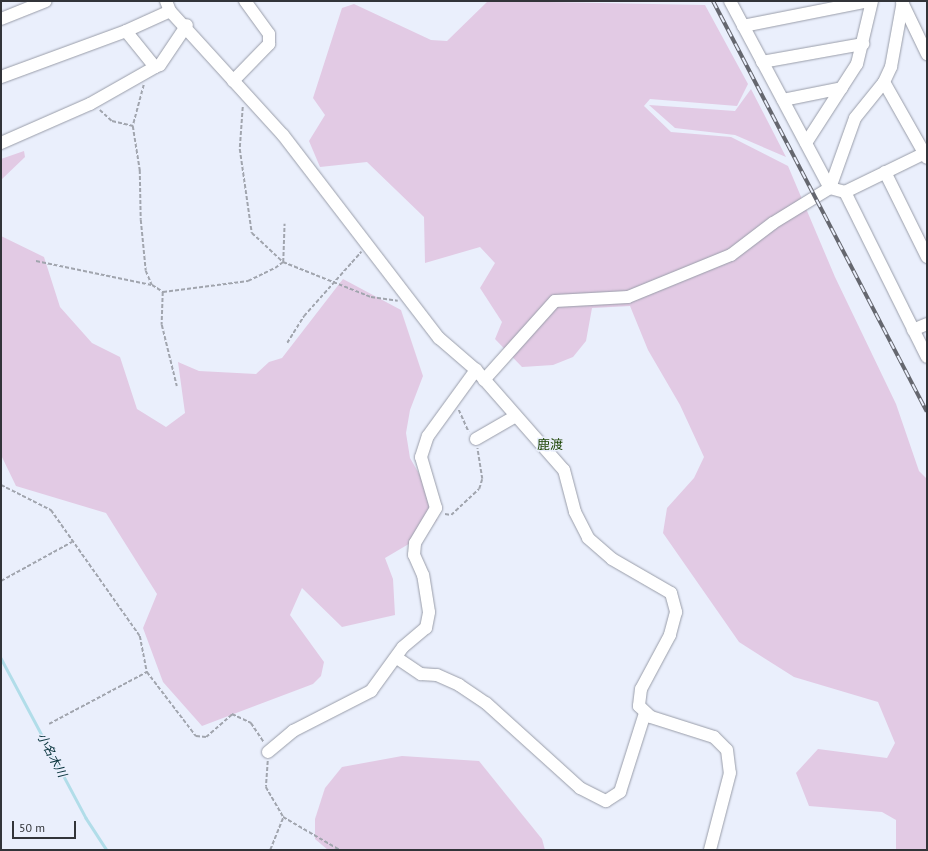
<!DOCTYPE html>
<meta charset="utf-8">
<style>
body{margin:0}
#map{position:relative;width:928px;height:851px;overflow:hidden;background:#eaeffc;font-family:"PT Sans","Noto Sans JP",sans-serif}
div>[style]{position:absolute}
[style*='--x']{left:calc(var(--x)*1px);top:calc(var(--y)*1px);width:calc(var(--w)*1px);rotate:calc(var(--a)*1deg)}
.green>*{inset:0;background:#e2cae4}
.stream>*{height:2.5px;margin:-1.25px;padding:0 1.25px;transform-origin:1.25px;border-radius:1.25px;background:#b1dde9}
.path>*{height:1.5px;margin-top:-0.75px;transform-origin:0;background:repeating-linear-gradient(90deg,#a1a5ae 0 4px,transparent 0 6px)}
.roads{filter:drop-shadow(0 0 1px #999da9) drop-shadow(0 0 1px #999da9)}
.minor>*{height:12px;margin:-6px;padding:0 6px;transform-origin:6px;border-radius:6px;background:#fff}
.rail>*{height:4px;margin-top:-2px;transform-origin:0;background:repeating-linear-gradient(90deg,#eaeffc 0 8px,#65676f 0 16px);box-sizing:border-box;border-block:1px solid #65676f}
span{translate:-50% -50%;white-space:nowrap;text-align:center;line-height:1.15;-webkit-text-stroke:3px #eaeffc;paint-order:stroke}
.water-label{font-size:12px;color:#08333c;font-style:italic}
.quarter-label{font-size:13px;color:#1e4606}
.frame{position:absolute;inset:0;border:2px solid #323439;pointer-events:none}
.scale{position:absolute;left:12px;top:821px;width:64px;height:18px;box-sizing:border-box;border:2px solid #323439;border-top:0;padding-left:5px;font-size:12px;line-height:14px;white-space:nowrap;color:#323439;-webkit-text-stroke:3px #eaeffc;paint-order:stroke}
</style>
<div id="map">
<div class="green">
<i style="clip-path:polygon(488px 1px,705px 5px,748px 84px,737px 106px,650px 99px,644px 106px,671px 132px,731px 137px,788px 166px,835px 277px,896px 404px,919px 471px,927px 479px,927px 850px,896px 850px,896px 820px,882px 812px,809px 806px,796px 773px,818px 749px,887px 758px,895px 743px,878px 702px,794px 677px,739px 642px,663px 533px,667px 508px,694px 478px,704px 457px,680px 405px,648px 350px,630px 306px,592px 308px,586px 341px,573px 357px,553px 365px,522px 367px,495px 339px,502px 322px,480px 288px,495px 263px,480px 247px,425px 263px,424px 217px,367px 162px,320px 167px,309px 141px,325px 115px,313px 98px,342px 8px,354px 4px,431px 40px,447px 41px)"></i>
<i style="clip-path:polygon(751px 89px,786px 157px,735px 135px,675px 128px,649px 105px,735px 111px)"></i>
<i style="clip-path:polygon(24px 151px,25px 157px,1px 180px,1px 159px)"></i>
<i style="clip-path:polygon(1px 236px,44px 257px,60px 307px,92px 343px,120px 357px,137px 409px,166px 427px,185px 413px,178px 362px,199px 371px,256px 374px,269px 362px,282px 358px,343px 279px,401px 310px,423px 376px,410px 410px,406px 433px,410px 458px,429px 491px,437px 520px,424px 535px,385px 558px,393px 579px,395px 615px,342px 627px,302px 588px,290px 615px,324px 662px,321px 676px,313px 684px,202px 726px,163px 682px,143px 628px,157px 594px,106px 513px,16px 486px,1px 455px)"></i>
<i style="clip-path:polygon(402px 756px,479px 761px,542px 839px,545px 850px,328px 850px,315px 839px,315px 819px,325px 788px,342px 767px)"></i>
</div>
<div class="stream">
<i style="--x:1;--y:658;--w:181;--a:62"></i>
<i style="--x:86;--y:818;--w:38;--a:57"></i>
</div>
<div class="path">
<i style="--x:144;--y:85;--w:42;--a:105"></i>
<i style="--x:133;--y:126;--w:45;--a:81"></i>
<i style="--x:140;--y:170;--w:50;--a:88.9"></i>
<i style="--x:141;--y:220;--w:51;--a:84.4"></i>
<i style="--x:146;--y:271;--w:15;--a:67"></i>
<i style="--x:152;--y:285;--w:13;--a:32"></i>
<i style="--x:163;--y:292;--w:33;--a:92"></i>
<i style="--x:162;--y:325;--w:63;--a:76.2"></i>
<i style="--x:243;--y:107;--w:42;--a:94.1"></i>
<i style="--x:240;--y:149;--w:85;--a:81.9"></i>
<i style="--x:252;--y:233;--w:42;--a:43.1"></i>
<i style="--x:283;--y:262;--w:95;--a:21.7"></i>
<i style="--x:371;--y:297;--w:27;--a:8"></i>
<i style="--x:100;--y:110;--w:16;--a:43"></i>
<i style="--x:112;--y:121;--w:22;--a:13"></i>
<i style="--x:36;--y:261;--w:118;--a:11.7"></i>
<i style="--x:163;--y:292;--w:86;--a:-7.4"></i>
<i style="--x:248;--y:281;--w:30;--a:-26"></i>
<i style="--x:275;--y:268;--w:10;--a:-37"></i>
<i style="--x:283;--y:262;--w:38;--a:-88"></i>
<i style="--x:287;--y:343;--w:32;--a:-58"></i>
<i style="--x:304;--y:316;--w:86;--a:-48.3"></i>
<i style="--x:459;--y:410;--w:24;--a:66"></i>
<i style="--x:1;--y:485;--w:56;--a:26.6"></i>
<i style="--x:51;--y:510;--w:154;--a:54.8"></i>
<i style="--x:140;--y:636;--w:37;--a:79"></i>
<i style="--x:147;--y:672;--w:81;--a:52.6"></i>
<i style="--x:196;--y:736;--w:10;--a:6"></i>
<i style="--x:206;--y:737;--w:35;--a:-41"></i>
<i style="--x:232;--y:714;--w:21;--a:25"></i>
<i style="--x:251;--y:723;--w:23;--a:56"></i>
<i style="--x:445;--y:514;--w:6;--a:9"></i>
<i style="--x:451;--y:515;--w:38;--a:-43"></i>
<i style="--x:479;--y:489;--w:10;--a:-73"></i>
<i style="--x:482;--y:479;--w:31;--a:-99"></i>
<i style="--x:1;--y:581;--w:81;--a:-28.8"></i>
<i style="--x:49;--y:724;--w:111;--a:-28"></i>
<i style="--x:268;--y:761;--w:26;--a:94"></i>
<i style="--x:266;--y:787;--w:34;--a:60"></i>
<i style="--x:283;--y:817;--w:66;--a:30.1"></i>
<i style="--x:270;--y:850;--w:35;--a:-68"></i>
</div>
<div class="roads">
<div class="minor">
<i style="--x:166;--y:1;--w:11;--a:68"></i>
<i style="--x:170;--y:11;--w:168;--a:47.7"></i>
<i style="--x:283;--y:135;--w:256;--a:52.5"></i>
<i style="--x:439;--y:338;--w:49;--a:40.9"></i>
<i style="--x:476;--y:370;--w:133;--a:48.7"></i>
<i style="--x:564;--y:470;--w:43;--a:75.3"></i>
<i style="--x:575;--y:512;--w:29;--a:63"></i>
<i style="--x:588;--y:538;--w:32;--a:41"></i>
<i style="--x:612;--y:559;--w:68;--a:30"></i>
<i style="--x:671;--y:593;--w:20;--a:75"></i>
<i style="--x:676;--y:612;--w:24;--a:105"></i>
<i style="--x:670;--y:635;--w:61;--a:118.2"></i>
<i style="--x:641;--y:689;--w:17;--a:97"></i>
<i style="--x:639;--y:706;--w:16;--a:43"></i>
<i style="--x:651;--y:717;--w:66;--a:17.6"></i>
<i style="--x:714;--y:737;--w:18;--a:45"></i>
<i style="--x:727;--y:750;--w:23;--a:83"></i>
<i style="--x:730;--y:773;--w:80;--a:104.6"></i>
<i style="--x:730;--y:1;--w:212;--a:61.9"></i>
<i style="--x:902;--y:2;--w:58;--a:64.3"></i>
<i style="--x:1;--y:19;--w:48;--a:-21.8"></i>
<i style="--x:743;--y:26;--w:128;--a:-11.2"></i>
<i style="--x:762;--y:62;--w:103;--a:-10.1"></i>
<i style="--x:155;--y:67;--w:5;--a:-22"></i>
<i style="--x:160;--y:65;--w:48;--a:-56"></i>
<i style="--x:1;--y:77;--w:133;--a:-20.2"></i>
<i style="--x:126;--y:31;--w:48;--a:-24.4"></i>
<i style="--x:233;--y:81;--w:52;--a:-45.8"></i>
<i style="--x:269;--y:44;--w:10;--a:-90"></i>
<i style="--x:269;--y:34;--w:41;--a:-126"></i>
<i style="--x:884;--y:82;--w:87;--a:60.5"></i>
<i style="--x:783;--y:100;--w:60;--a:-11.5"></i>
<i style="--x:1;--y:143;--w:97;--a:-23.7"></i>
<i style="--x:90;--y:104;--w:75;--a:-29.6"></i>
<i style="--x:155;--y:67;--w:46;--a:-128.9"></i>
<i style="--x:806;--y:143;--w:94;--a:-57.2"></i>
<i style="--x:857;--y:64;--w:65;--a:-76.6"></i>
<i style="--x:885;--y:172;--w:95;--a:63.7"></i>
<i style="--x:830;--y:188;--w:74;--a:-70.3"></i>
<i style="--x:855;--y:118;--w:46;--a:-51.1"></i>
<i style="--x:884;--y:82;--w:17;--a:-65"></i>
<i style="--x:891;--y:67;--w:67;--a:-79.7"></i>
<i style="--x:845;--y:192;--w:91;--a:-26"></i>
<i style="--x:913;--y:330;--w:15;--a:-23"></i>
<i style="--x:484;--y:380;--w:106;--a:-48.1"></i>
<i style="--x:555;--y:301;--w:73;--a:-3.1"></i>
<i style="--x:628;--y:297;--w:111;--a:-22.2"></i>
<i style="--x:731;--y:255;--w:53;--a:-37.3"></i>
<i style="--x:773;--y:223;--w:67;--a:-31.6"></i>
<i style="--x:830;--y:188;--w:16;--a:15"></i>
<i style="--x:845;--y:192;--w:184;--a:63.6"></i>
<i style="--x:476;--y:439;--w:46;--a:-29.9"></i>
<i style="--x:397;--y:658;--w:29;--a:34"></i>
<i style="--x:421;--y:674;--w:16;--a:4"></i>
<i style="--x:437;--y:675;--w:24;--a:24"></i>
<i style="--x:459;--y:685;--w:32;--a:34"></i>
<i style="--x:486;--y:703;--w:127;--a:42.1"></i>
<i style="--x:580;--y:788;--w:29;--a:27"></i>
<i style="--x:606;--y:801;--w:17;--a:-33"></i>
<i style="--x:620;--y:792;--w:83;--a:-72.4"></i>
<i style="--x:268;--y:752;--w:33;--a:-40"></i>
<i style="--x:293;--y:731;--w:88;--a:-27.1"></i>
<i style="--x:371;--y:691;--w:54;--a:-54"></i>
<i style="--x:403;--y:647;--w:30;--a:-40"></i>
<i style="--x:426;--y:628;--w:16;--a:-79"></i>
<i style="--x:429;--y:612;--w:37;--a:-99"></i>
<i style="--x:423;--y:575;--w:22;--a:-114"></i>
<i style="--x:414;--y:555;--w:12;--a:-85"></i>
<i style="--x:415;--y:543;--w:41;--a:-59"></i>
<i style="--x:436;--y:508;--w:53;--a:-106.4"></i>
<i style="--x:421;--y:457;--w:22;--a:-72"></i>
<i style="--x:428;--y:436;--w:82;--a:-54"></i>
</div>
</div>
<div class="rail">
<i style="--x:713;--y:1;--w:463;--a:62.5"></i>
</div>
<div class="water-label">
<span style="left:52px;top:755px;rotate:62deg">小名木川</span>
</div>
<div class="quarter-label">
<span style="left:550px;top:445px">鹿渡</span>
</div>
<div class="frame"></div>
<div class="scale">50 m</div>
</div>
